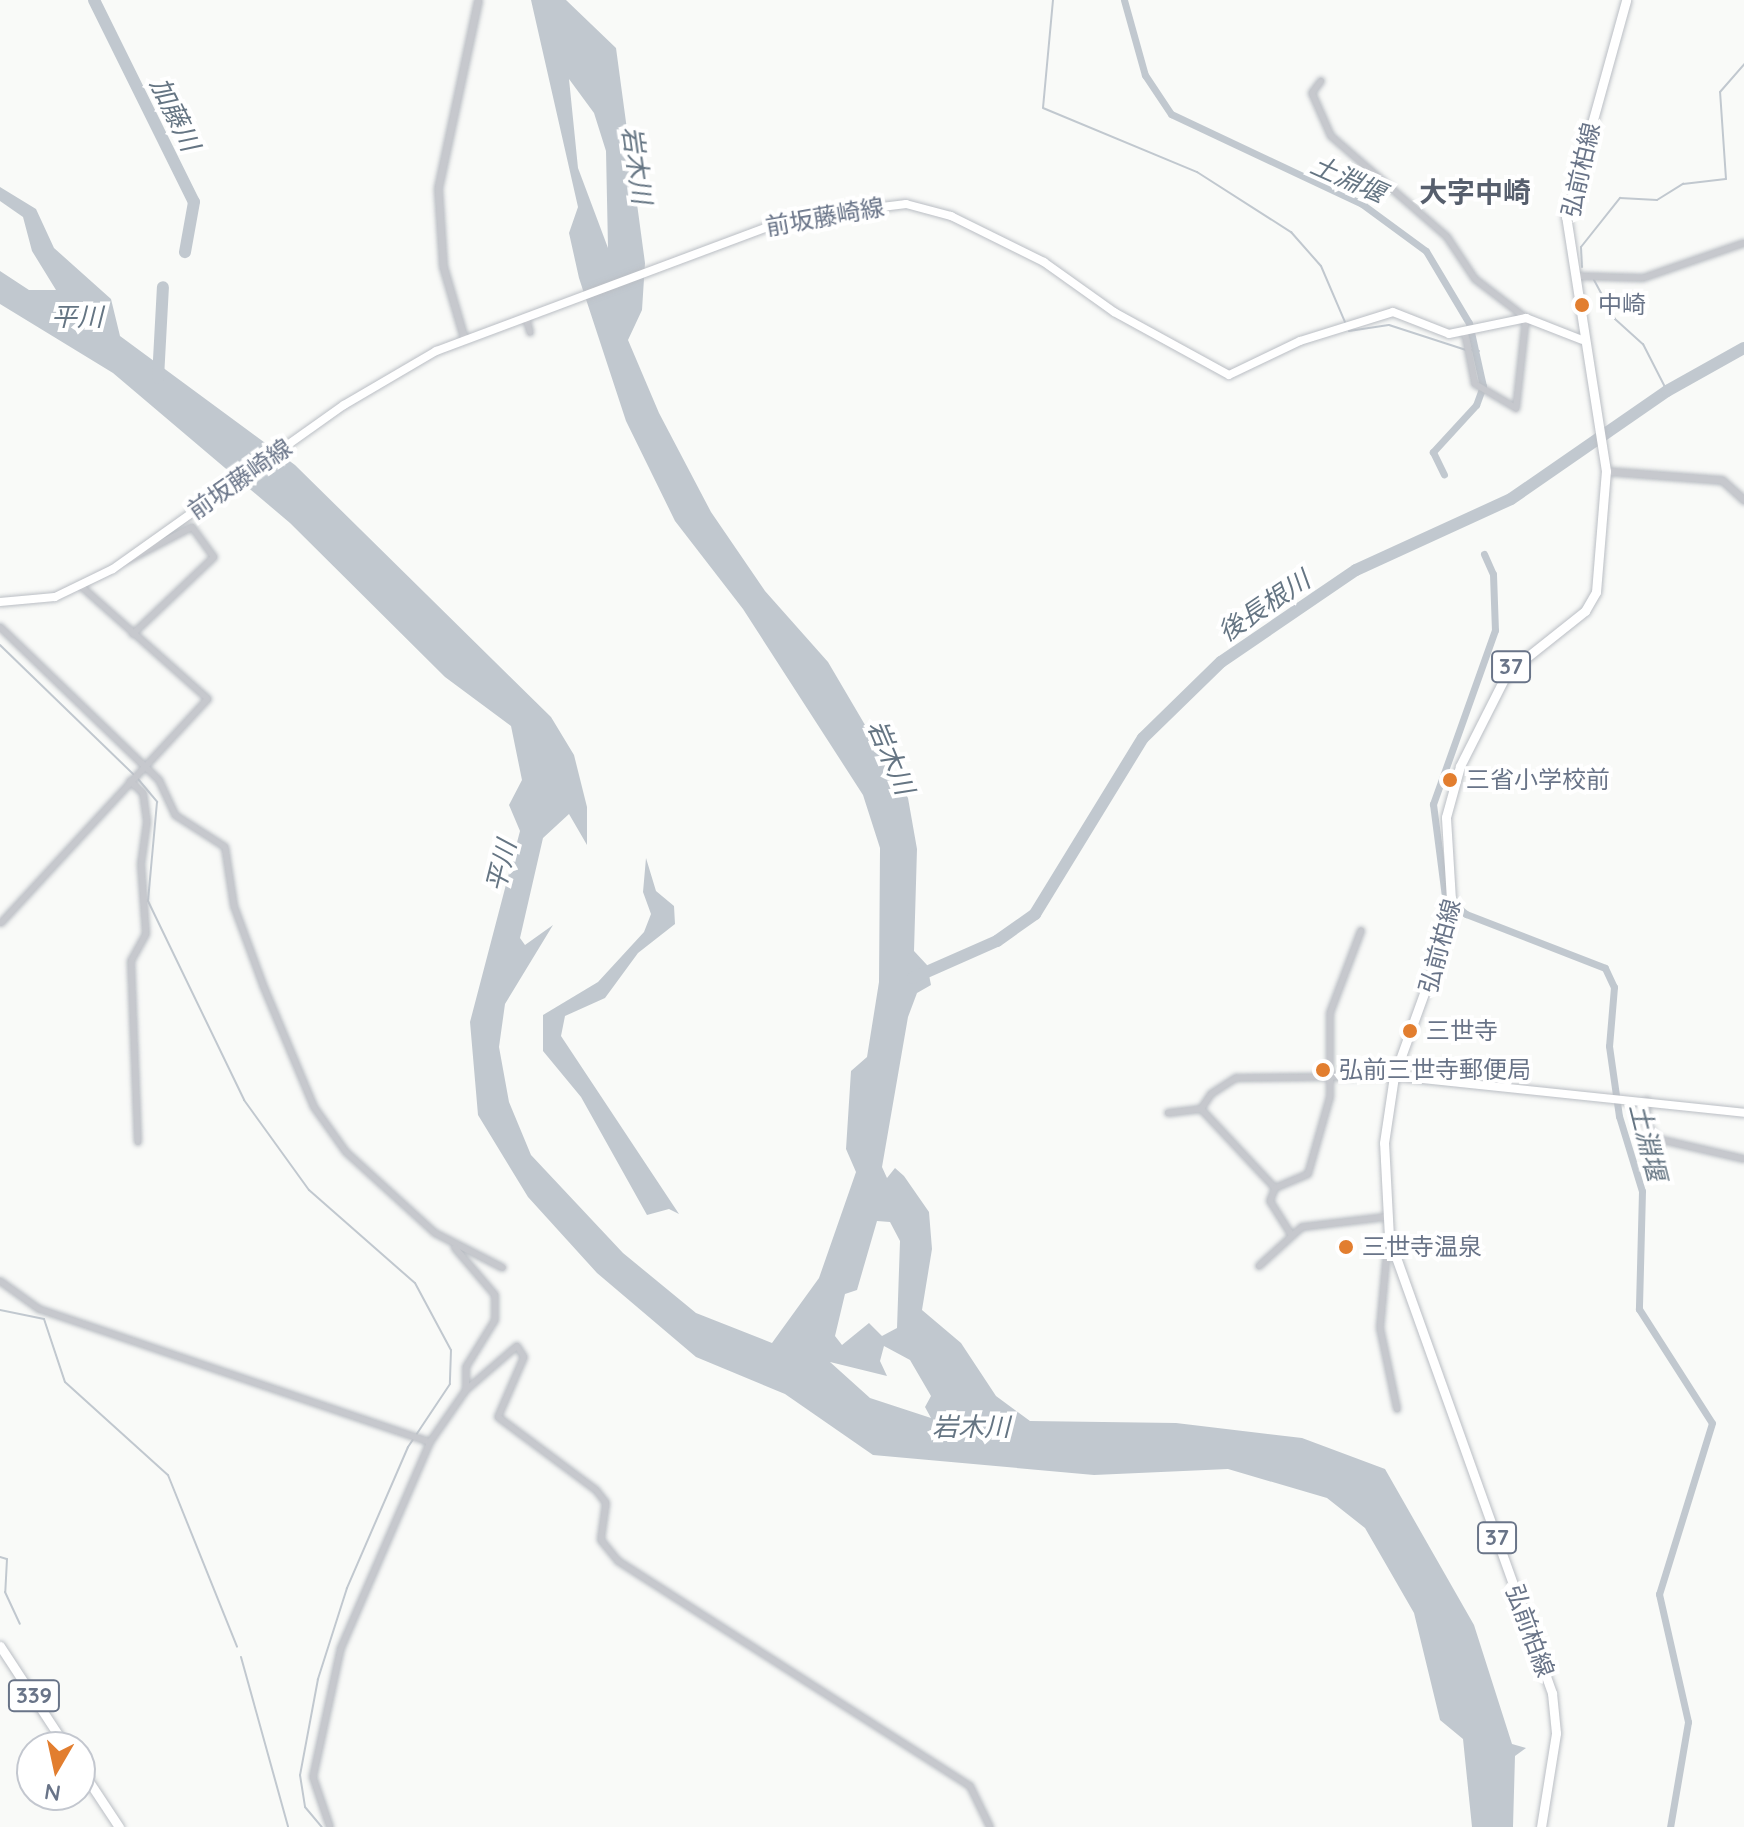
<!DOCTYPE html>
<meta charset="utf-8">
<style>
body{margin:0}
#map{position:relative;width:1744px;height:1827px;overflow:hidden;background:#f9faf8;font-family:Quicksand,"Noto Sans JP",sans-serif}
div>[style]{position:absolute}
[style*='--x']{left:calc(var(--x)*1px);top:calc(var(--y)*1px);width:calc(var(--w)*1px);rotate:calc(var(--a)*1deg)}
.water>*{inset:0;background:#c1c8cf}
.stream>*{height:2px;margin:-1px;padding:0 1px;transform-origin:1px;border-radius:1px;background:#c1c8cf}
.canal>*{height:7px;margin:-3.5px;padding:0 3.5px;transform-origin:3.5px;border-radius:3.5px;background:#c1c8cf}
.river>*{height:12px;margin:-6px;padding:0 6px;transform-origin:6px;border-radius:6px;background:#c1c8cf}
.roads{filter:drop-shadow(0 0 2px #babec4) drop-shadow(0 0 2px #babec4)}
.minor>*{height:6px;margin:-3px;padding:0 3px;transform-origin:3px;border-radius:3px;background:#c6c8cd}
.tertiary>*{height:7px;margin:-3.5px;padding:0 3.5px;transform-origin:3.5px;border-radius:3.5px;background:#c6c8cd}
.secondary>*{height:8px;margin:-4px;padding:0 4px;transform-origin:4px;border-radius:4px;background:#fff}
.primary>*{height:9px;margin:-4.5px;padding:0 4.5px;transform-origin:4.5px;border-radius:4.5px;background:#fff}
.trunk>*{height:9px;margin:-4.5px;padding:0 4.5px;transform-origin:4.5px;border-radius:4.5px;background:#fff}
.dots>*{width:22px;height:22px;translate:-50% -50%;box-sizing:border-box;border:4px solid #fff;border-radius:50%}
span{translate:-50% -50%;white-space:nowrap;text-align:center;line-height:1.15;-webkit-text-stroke:8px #fff;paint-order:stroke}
.shield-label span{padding:2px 6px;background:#fff;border:2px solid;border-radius:6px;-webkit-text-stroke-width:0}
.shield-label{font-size:22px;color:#697488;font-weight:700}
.street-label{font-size:24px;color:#697488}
.poi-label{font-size:24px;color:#697488}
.left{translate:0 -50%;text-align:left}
.water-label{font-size:26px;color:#657583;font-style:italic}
.quarter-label{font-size:28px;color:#575f6d;font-weight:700}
.north{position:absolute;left:16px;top:1731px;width:80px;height:80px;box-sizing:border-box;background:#fff;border:2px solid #c3c7cf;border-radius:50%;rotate:189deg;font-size:22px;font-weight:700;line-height:32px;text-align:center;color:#697488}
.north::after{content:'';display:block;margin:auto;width:28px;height:36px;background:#e27e2f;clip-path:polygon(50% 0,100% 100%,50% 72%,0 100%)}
</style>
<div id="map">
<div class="water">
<i style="clip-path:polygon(evenodd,531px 0,566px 0,616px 48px,645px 263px,642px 310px,628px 340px,659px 413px,711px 512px,765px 591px,828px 662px,908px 798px,917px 849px,914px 951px,927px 965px,931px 985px,917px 993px,908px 1017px,882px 1167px,887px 1178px,895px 1168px,904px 1176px,929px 1212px,932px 1249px,922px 1310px,961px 1343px,996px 1396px,1030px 1421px,1176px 1423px,1302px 1438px,1385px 1469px,1474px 1625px,1512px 1744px,1526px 1748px,1515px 1756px,1513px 1827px,1472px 1827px,1463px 1739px,1440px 1720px,1414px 1613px,1365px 1528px,1327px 1498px,1228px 1469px,1094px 1475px,873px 1455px,785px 1394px,696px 1357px,597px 1273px,528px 1197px,478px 1115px,470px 1022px,520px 831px,509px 805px,522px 780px,511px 726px,445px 677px,290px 523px,113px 373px,0 304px,0 271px,29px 290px,56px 290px,32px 251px,23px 217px,0 201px,0 187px,36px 209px,54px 248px,111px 299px,120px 336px,295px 465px,551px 717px,574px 755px,587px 807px,587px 845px,569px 814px,543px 838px,520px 938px,525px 945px,553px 925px,505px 1004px,499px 1047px,509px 1102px,531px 1155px,623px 1253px,696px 1313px,772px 1343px,819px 1278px,856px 1172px,846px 1149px,851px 1071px,867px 1057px,879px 982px,880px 848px,863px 795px,743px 609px,675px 521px,626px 421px,579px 278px,569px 233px,578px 207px,531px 0,569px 79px,594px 113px,606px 151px,608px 248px,578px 168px,569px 79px,531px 0,877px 1221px,890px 1222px,900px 1241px,897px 1328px,882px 1336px,869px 1323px,842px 1345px,835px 1336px,845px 1294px,857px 1290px,877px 1221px,531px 0,884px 1346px,910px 1360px,931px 1396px,925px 1407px,931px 1418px,870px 1398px,830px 1362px,887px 1376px,880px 1361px,884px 1346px)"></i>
<i style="clip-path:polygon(646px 858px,656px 891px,674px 906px,675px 924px,638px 953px,605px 998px,565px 1016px,561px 1036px,679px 1214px,669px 1209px,647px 1215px,581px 1097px,543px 1051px,543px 1015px,598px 982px,644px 932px,651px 914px,643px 892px)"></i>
</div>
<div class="stream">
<i style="--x:1053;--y:0;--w:108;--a:95.3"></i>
<i style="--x:1043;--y:108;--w:167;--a:22.6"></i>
<i style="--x:1197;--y:172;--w:112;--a:32.6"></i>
<i style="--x:1291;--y:232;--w:45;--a:48.6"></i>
<i style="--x:1321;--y:266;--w:61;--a:66.8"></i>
<i style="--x:1582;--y:267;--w:20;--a:-93"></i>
<i style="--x:1581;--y:247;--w:63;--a:-51.5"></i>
<i style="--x:1620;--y:198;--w:37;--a:3"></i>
<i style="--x:1657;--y:200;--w:31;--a:-32"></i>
<i style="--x:1683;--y:184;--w:43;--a:-6.6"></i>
<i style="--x:1726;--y:179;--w:87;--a:-93.9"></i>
<i style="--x:1720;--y:92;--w:37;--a:-49"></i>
<i style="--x:1594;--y:280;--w:44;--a:61.7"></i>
<i style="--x:1615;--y:319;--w:38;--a:42"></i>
<i style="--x:1643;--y:344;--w:53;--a:62.9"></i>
<i style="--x:1349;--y:331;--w:40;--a:-8.5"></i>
<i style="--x:1389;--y:325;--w:81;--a:18"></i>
<i style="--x:1472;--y:350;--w:7;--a:8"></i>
<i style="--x:0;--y:645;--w:187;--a:44.1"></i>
<i style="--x:138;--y:779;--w:30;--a:50"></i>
<i style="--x:157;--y:802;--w:99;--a:95.2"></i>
<i style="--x:148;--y:901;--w:221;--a:64.2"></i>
<i style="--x:244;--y:1100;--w:111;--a:54.2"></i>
<i style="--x:309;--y:1190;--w:141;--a:41.3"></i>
<i style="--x:415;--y:1283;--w:76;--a:61.8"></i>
<i style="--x:451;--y:1350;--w:34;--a:92"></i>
<i style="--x:450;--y:1384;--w:76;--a:123.7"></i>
<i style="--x:408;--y:1447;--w:154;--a:113.4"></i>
<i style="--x:347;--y:1588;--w:96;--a:107.7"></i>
<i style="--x:318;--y:1679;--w:98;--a:100.6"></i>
<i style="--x:300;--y:1775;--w:32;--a:81"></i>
<i style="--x:305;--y:1807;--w:26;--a:50"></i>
<i style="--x:0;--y:1310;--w:45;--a:11.6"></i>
<i style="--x:44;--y:1319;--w:66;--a:71.6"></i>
<i style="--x:65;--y:1382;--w:139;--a:42.1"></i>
<i style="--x:168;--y:1475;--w:185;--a:68.1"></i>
<i style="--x:0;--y:1557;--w:7;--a:16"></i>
<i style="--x:7;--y:1559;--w:33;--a:93"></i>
<i style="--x:5;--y:1592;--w:35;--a:65"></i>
<i style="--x:241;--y:1657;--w:176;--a:74.5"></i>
</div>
<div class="canal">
<i style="--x:1124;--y:0;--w:78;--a:74.4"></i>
<i style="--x:1145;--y:75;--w:47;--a:56.3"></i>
<i style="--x:1171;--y:114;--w:211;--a:25.2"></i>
<i style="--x:1362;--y:204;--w:79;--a:36.3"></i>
<i style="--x:1426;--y:251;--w:84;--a:59.2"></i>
<i style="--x:1469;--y:323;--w:65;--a:77.5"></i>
<i style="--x:1483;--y:386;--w:20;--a:110"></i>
<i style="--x:1476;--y:405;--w:64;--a:132.5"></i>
<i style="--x:1433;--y:452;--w:25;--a:64"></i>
<i style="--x:1484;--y:554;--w:22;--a:66"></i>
<i style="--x:1493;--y:574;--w:56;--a:88"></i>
<i style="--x:1495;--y:630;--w:185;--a:109.6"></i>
<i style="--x:1433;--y:804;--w:94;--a:82.6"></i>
<i style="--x:1445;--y:897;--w:27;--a:39"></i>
<i style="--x:1466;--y:914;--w:149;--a:21.2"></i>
<i style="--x:1605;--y:968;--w:21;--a:65"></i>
<i style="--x:1614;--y:987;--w:59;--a:94.8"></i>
<i style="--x:1609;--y:1046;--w:71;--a:81.9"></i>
<i style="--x:1619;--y:1116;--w:78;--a:73"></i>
<i style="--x:1642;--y:1191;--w:118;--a:91.5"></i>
<i style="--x:1639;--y:1309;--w:135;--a:57.4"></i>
<i style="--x:1712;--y:1423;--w:179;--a:107.2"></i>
<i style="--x:1659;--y:1594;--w:131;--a:77.2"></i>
<i style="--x:1688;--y:1722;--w:107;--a:99.7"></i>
</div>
<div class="river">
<i style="--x:94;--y:0;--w:225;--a:63.7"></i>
<i style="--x:194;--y:202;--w:51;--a:100.2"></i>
<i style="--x:158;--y:378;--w:91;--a:-86.9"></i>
<i style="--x:913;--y:978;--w:92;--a:-23.8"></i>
<i style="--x:997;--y:941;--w:47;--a:-35.4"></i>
<i style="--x:1035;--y:914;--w:206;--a:-58.5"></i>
<i style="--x:1143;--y:738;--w:109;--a:-44.3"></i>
<i style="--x:1221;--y:662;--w:163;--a:-34.3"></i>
<i style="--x:1356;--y:570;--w:170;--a:-24.6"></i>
<i style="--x:1511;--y:499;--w:190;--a:-34.7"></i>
<i style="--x:1667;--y:391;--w:88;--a:-29.2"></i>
</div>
<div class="roads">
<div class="minor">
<i style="--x:1321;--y:81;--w:15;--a:127"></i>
<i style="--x:1312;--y:93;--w:47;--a:66.2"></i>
<i style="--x:1331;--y:136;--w:154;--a:41"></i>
<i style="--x:1447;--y:237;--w:50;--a:56.3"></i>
<i style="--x:1475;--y:279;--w:64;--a:37.4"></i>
<i style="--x:1526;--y:318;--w:91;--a:96.3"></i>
<i style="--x:1516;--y:408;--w:48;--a:-149.7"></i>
<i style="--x:1475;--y:384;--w:51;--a:-101.3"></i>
<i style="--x:1575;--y:276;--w:68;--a:1.7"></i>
<i style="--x:1643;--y:278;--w:107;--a:-19.1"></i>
<i style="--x:526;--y:317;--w:16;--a:75"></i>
<i style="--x:121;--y:564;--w:80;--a:-27.5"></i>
<i style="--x:192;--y:527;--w:37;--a:54"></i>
<i style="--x:214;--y:557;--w:112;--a:136.5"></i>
<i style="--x:0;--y:627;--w:221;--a:43.9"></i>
<i style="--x:159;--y:780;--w:38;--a:65"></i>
<i style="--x:175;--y:815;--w:59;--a:32.6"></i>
<i style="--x:225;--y:847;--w:60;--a:81.3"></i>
<i style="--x:234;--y:906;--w:84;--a:69.8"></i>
<i style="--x:263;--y:985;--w:132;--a:67.3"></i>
<i style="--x:314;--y:1107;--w:55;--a:54.6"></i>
<i style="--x:346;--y:1152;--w:120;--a:42.3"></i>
<i style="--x:435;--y:1233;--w:76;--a:27.2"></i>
<i style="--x:130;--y:781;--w:18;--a:43"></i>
<i style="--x:143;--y:793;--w:29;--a:82"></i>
<i style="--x:147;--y:822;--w:42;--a:98.1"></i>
<i style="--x:141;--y:864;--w:70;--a:85.9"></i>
<i style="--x:146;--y:934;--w:31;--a:119"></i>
<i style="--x:131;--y:961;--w:181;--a:87.8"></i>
<i style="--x:1;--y:923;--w:305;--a:-47.3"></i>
<i style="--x:208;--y:699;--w:169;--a:-138.4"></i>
<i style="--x:1647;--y:1100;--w:23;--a:92"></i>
<i style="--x:1646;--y:1123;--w:20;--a:53"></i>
<i style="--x:1658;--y:1139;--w:88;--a:13.1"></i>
<i style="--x:1168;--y:1113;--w:33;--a:-7"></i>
<i style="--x:1275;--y:1188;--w:108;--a:-133.1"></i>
<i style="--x:1201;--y:1109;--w:18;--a:-56"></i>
<i style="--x:1211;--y:1094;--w:30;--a:-33"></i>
<i style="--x:1236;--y:1078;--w:158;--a:-0.7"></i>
<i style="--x:1275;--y:1188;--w:36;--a:-23"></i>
<i style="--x:1308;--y:1174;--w:80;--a:-74.1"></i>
<i style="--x:1330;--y:1097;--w:84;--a:-90"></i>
<i style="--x:1330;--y:1013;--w:88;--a:-69.3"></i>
<i style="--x:1275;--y:1188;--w:14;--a:111"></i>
<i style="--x:1270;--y:1201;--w:41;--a:57.8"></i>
<i style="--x:1388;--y:1240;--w:88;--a:95.2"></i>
<i style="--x:1380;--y:1328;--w:83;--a:78.1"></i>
<i style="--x:1259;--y:1266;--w:58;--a:-42.2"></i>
<i style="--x:1302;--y:1227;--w:84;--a:-6.9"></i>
<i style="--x:0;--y:1281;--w:48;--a:35.7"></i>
<i style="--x:39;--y:1309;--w:413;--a:18.8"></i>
<i style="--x:466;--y:1390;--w:67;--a:-40.8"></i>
<i style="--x:517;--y:1346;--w:13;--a:58"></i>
<i style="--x:524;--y:1357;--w:65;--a:113.4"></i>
<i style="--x:498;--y:1417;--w:122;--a:36.7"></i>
<i style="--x:596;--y:1490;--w:16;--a:52"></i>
<i style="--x:606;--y:1503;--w:37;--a:98"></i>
<i style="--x:601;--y:1540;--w:27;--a:51"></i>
<i style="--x:618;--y:1561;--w:418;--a:32.6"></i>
<i style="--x:970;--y:1786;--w:46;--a:64"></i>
<i style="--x:330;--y:1827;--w:53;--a:-108.8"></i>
<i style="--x:313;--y:1777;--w:132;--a:-77.8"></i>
<i style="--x:341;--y:1648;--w:224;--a:-66.6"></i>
<i style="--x:430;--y:1442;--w:63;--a:-55.3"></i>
<i style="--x:466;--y:1390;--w:23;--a:-90"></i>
<i style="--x:466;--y:1367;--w:55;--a:-58.3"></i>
<i style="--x:495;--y:1320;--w:25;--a:-90"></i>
<i style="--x:495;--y:1295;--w:62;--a:-130.4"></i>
</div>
<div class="tertiary">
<i style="--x:464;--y:338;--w:75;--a:-106.3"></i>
<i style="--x:443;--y:266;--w:78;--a:-93.7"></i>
<i style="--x:438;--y:188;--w:192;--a:-78"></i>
<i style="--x:1606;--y:471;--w:116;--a:4.4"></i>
<i style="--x:1722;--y:480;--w:30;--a:42"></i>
</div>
<div class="secondary">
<i style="--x:0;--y:602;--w:55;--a:-5.2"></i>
<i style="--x:55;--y:597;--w:64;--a:-25.8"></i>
<i style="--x:113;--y:569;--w:283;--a:-35.4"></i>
<i style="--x:344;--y:405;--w:107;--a:-30.4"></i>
<i style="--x:436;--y:351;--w:380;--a:-20.5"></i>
<i style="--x:792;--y:218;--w:115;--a:-7"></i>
<i style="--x:906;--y:204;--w:47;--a:14.9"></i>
<i style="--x:951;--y:216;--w:104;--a:26.3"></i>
<i style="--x:1044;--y:262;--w:86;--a:35.5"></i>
<i style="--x:1114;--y:312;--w:131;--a:28.7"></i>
<i style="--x:1229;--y:375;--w:79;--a:-25.6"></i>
<i style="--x:1300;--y:341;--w:97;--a:-17.3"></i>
<i style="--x:1393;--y:312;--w:60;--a:21.4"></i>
<i style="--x:1449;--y:334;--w:79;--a:-11.7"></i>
<i style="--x:1526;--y:318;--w:60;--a:21.4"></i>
<i style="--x:1394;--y:1076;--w:352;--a:6"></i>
</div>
<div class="primary">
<i style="--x:1541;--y:1827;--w:95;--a:-80.9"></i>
<i style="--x:1556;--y:1733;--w:40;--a:-95.7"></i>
<i style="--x:1552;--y:1693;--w:484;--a:-109.7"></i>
<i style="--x:1389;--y:1237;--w:94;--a:-93"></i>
<i style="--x:1384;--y:1143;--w:68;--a:-81.5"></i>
<i style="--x:1394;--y:1076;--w:170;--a:-70.1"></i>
<i style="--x:1452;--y:916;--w:99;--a:-93.5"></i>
<i style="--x:1446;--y:817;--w:53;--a:-74.6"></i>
<i style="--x:1460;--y:766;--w:104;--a:-63.2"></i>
<i style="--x:1507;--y:673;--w:100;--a:-38.5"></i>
<i style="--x:1585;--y:611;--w:22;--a:-60"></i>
<i style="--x:1596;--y:592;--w:121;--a:-85.3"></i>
<i style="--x:1606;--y:471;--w:257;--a:-98.9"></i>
<i style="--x:1566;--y:217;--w:225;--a:-74.5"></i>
</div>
<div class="trunk">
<i style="--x:0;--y:1646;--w:121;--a:56.8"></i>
<i style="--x:80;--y:1768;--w:71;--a:56.5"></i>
</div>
</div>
<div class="dots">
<i style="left:1582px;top:305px;background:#e27e2f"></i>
<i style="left:1450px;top:780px;background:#e27e2f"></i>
<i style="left:1410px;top:1031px;background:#e27e2f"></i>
<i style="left:1323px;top:1070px;background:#e27e2f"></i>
<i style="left:1346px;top:1247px;background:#e27e2f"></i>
</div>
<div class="shield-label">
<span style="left:1511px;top:667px">37</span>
<span style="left:1497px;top:1538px">37</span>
<span style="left:34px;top:1696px">339</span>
</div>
<div class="street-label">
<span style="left:1581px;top:170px;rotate:-77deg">弘前柏線</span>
<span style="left:825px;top:217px;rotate:-10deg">前坂藤崎線</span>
<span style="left:240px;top:479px;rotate:-35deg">前坂藤崎線</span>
<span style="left:1440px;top:946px;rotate:-75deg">弘前柏線</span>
<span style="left:1530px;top:1631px;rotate:70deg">弘前柏線</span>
</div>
<div class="poi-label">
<span class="left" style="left:1598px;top:305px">中崎</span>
<span class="left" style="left:1466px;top:780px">三省小学校前</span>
<span class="left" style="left:1426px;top:1031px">三世寺</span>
<span class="left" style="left:1339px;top:1070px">弘前三世寺郵便局</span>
<span class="left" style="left:1362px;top:1247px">三世寺温泉</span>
</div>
<div class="water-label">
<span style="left:175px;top:114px;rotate:64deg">加藤川</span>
<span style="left:637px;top:165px;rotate:82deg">岩木川</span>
<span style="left:1348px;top:179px;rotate:24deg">土淵堰</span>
<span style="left:77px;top:317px">平川</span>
<span style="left:1264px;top:606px;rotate:-34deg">後長根川</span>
<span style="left:891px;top:757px;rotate:67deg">岩木川</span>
<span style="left:501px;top:866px;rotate:-76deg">平川</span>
<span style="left:1648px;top:1142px;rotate:76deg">土淵堰</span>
<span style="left:971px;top:1427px">岩木川</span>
</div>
<div class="quarter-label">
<span style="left:1475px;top:192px">大字中崎</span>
</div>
<div class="north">N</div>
</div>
